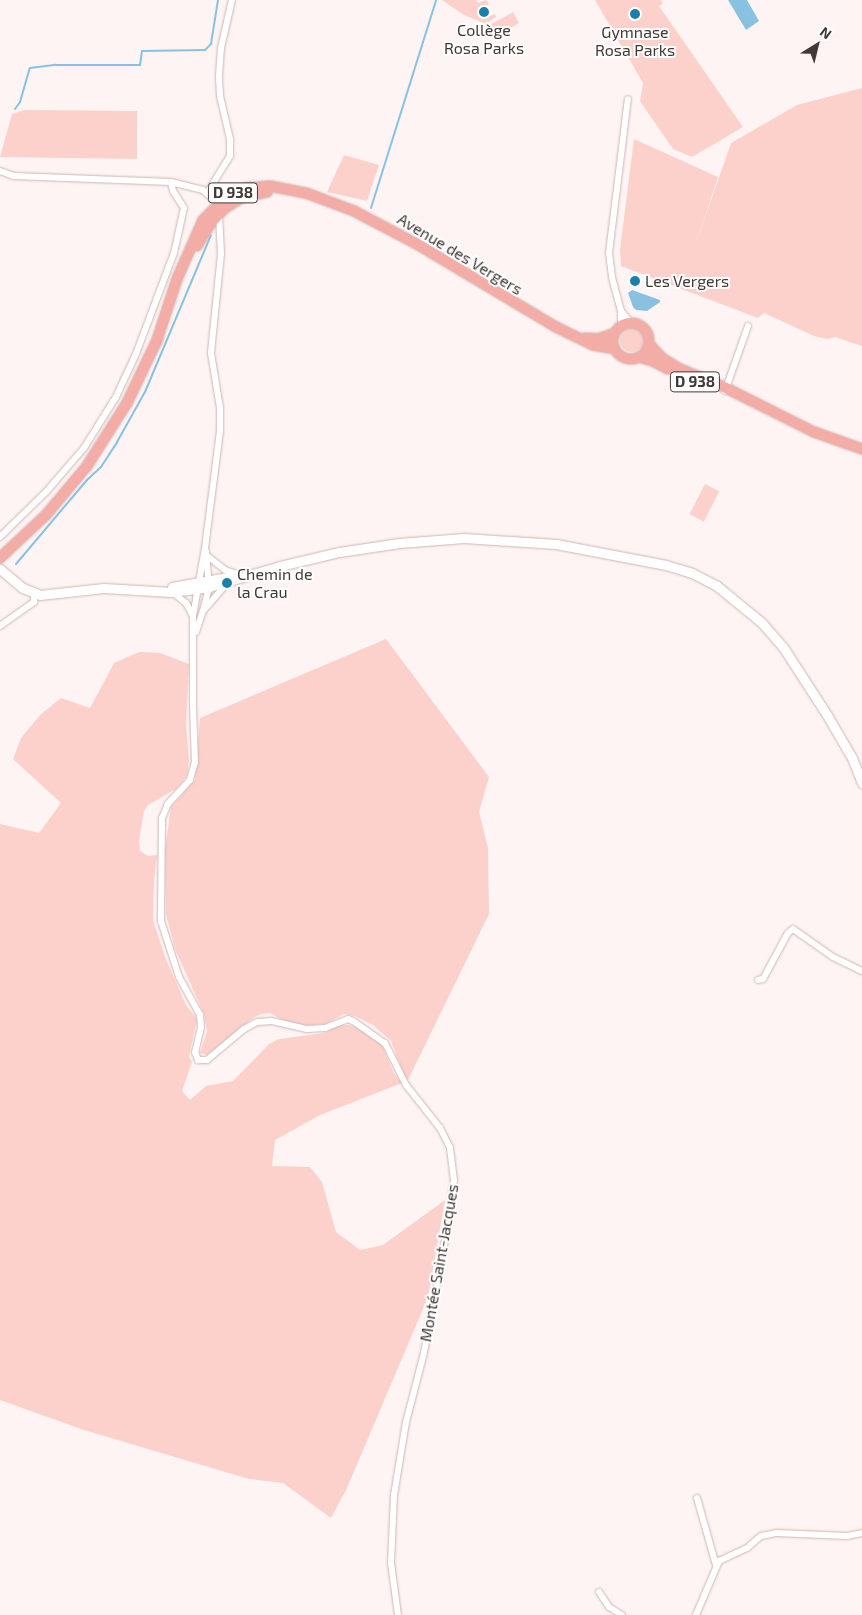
<!DOCTYPE html>
<meta charset="utf-8">
<style>
body{margin:0}
#map{position:relative;width:862px;height:1615px;overflow:hidden;background:#fef4f3;font-family:"Exo 2",sans-serif}
div>[style]{position:absolute}
[style*='--x']{left:calc(var(--x)*1px);top:calc(var(--y)*1px);width:calc(var(--w)*1px);rotate:calc(var(--a)*1deg)}
.green>*{inset:0;background:#fdd1cb;transform-origin:0 0}
.round{border-radius:50%}
.water>*{inset:0;background:#89c2e1}
.stream>*{height:2px;margin:-1px;padding:0 1px;transform-origin:1px;border-radius:1px;background:#89c2e1}
.roads{filter:drop-shadow(0 0 1px #cdb6b3) drop-shadow(0 0 1px #cdb6b3)}
.minor>*{height:6px;margin:-3px;padding:0 3px;transform-origin:3px;border-radius:3px;background:#fff}
.tertiary>*{height:9px;margin:-4.5px;padding:0 4.5px;transform-origin:4.5px;border-radius:4.5px;background:#fff}
.primary>*{height:10px;margin:-5px;padding:0 5px;transform-origin:5px;border-radius:5px;background:#f3ada6}
.primary>.ring{margin:-5px;padding:0;box-sizing:content-box;background:none;border:10px solid #f3ada6;border-radius:50%}
.dots>*{width:14px;height:14px;translate:-50% -50%;box-sizing:border-box;border:2px solid #fff;border-radius:50%}
span{translate:-50% -50%;white-space:nowrap;text-align:center;line-height:1.15;-webkit-text-stroke:4px #fff;paint-order:stroke}
.shield-label span{padding:1px 4px;background:#fff;border:1px solid;border-radius:4px;-webkit-text-stroke-width:0}
.shield-label{font-size:15px;color:#423937;font-weight:700}
.poi-label{font-size:16px;color:#423937}
.left{translate:0 -50%;text-align:left}
.street-label{font-size:16px;color:#423937}
.north{position:absolute;left:792px;top:20px;width:50px;height:50px;-webkit-text-stroke:4px #fff;paint-order:stroke;rotate:36deg;font-size:14px;font-weight:700;line-height:20px;text-align:center;color:#423937}
.north::after{content:'';display:block;margin:auto;width:18px;height:22px;background:#423937;clip-path:polygon(50% 0,100% 100%,50% 72%,0 100%)}
</style>
<div id="map">
<div class="green">
<i style="clip-path:polygon(442px 0,476px 0,478px 3px,486px 0,489px 4px,482px 9px,486px 18px,495px 14px,496px 17px,486px 24px,464px 15px)"></i>
<i style="clip-path:polygon(595px 0,661px 0,663px 3px,659px 6px,743px 127px,692px 157px,673px 149px,640px 101px,643px 83px)"></i>
<i style="clip-path:polygon(513px 12px,519px 23px,504px 32px,488px 26px)"></i>
<i style="clip-path:polygon(862px 88px,862px 346px,835px 337px,827px 339px,814px 336px,764px 313px,758px 318px,621px 266px,620px 249px,634px 139px,718px 177px,696px 243px,731px 143px,797px 105px)"></i>
<i style="clip-path:polygon(24px 110px,137px 111px,137px 159px,0 157px,12px 114px)"></i>
<i style="clip-path:polygon(344px 155px,379px 165px,367px 201px,327px 192px)"></i>
<i class="round" style="left:620px;top:328px;width:24px;height:24px"></i>
<i style="left:705px;top:484px;width:16px;height:34px;rotate:27deg"></i>
<i style="clip-path:polygon(386px 639px,489px 777px,479px 812px,488px 848px,489px 914px,407px 1082px,391px 1041px,373px 1025px,355px 1016px,344px 1014px,326px 1024px,303px 1026px,288px 1023px,270px 1013px,261px 1014px,253px 1018px,207px 1055px,200px 1053px,207px 1031px,204px 1014px,175px 949px,166px 914px,165px 849px,171px 807px,195px 780px,200px 718px)"></i>
<i style="clip-path:polygon(139px 652px,160px 653px,189px 664px,186px 724px,189px 760px,187px 776px,176px 789px,148px 805px,144px 811px,139px 841px,140px 851px,148px 856px,157px 855px,154px 881px,153px 920px,165px 957px,186px 1005px,197px 1019px,189px 1057px,192px 1062px,182px 1091px,190px 1100px,206px 1086px,233px 1081px,269px 1044px,279px 1039px,324px 1033px,341px 1025px,349px 1025px,361px 1029px,381px 1043px,394px 1073px,402px 1083px,320px 1115px,275px 1140px,272px 1166px,310px 1167px,322px 1182px,336px 1232px,360px 1250px,383px 1245px,445px 1200px,428px 1297px,347px 1488px,331px 1518px,283px 1483px,249px 1479px,84px 1430px,0 1400px,0 824px,39px 833px,61px 803px,13px 759px,21px 738px,40px 715px,61px 698px,90px 708px,114px 663px)"></i>
</div>
<div class="water">
<i style="clip-path:polygon(728px 0,747px 0,759px 21px,746px 30px)"></i>
<i style="clip-path:polygon(632px 290px,660px 300px,660px 302px,647px 311px,636px 310px,633px 307px,628px 293px)"></i>
</div>
<div class="stream">
<i style="--x:15;--y:109;--w:9;--a:-54"></i>
<i style="--x:20;--y:102;--w:35;--a:-74"></i>
<i style="--x:30;--y:68;--w:26;--a:-7"></i>
<i style="--x:56;--y:65;--w:84;--a:0"></i>
<i style="--x:140;--y:65;--w:14;--a:-82"></i>
<i style="--x:142;--y:51;--w:63;--a:-0.9"></i>
<i style="--x:205;--y:50;--w:8;--a:-45"></i>
<i style="--x:211;--y:44;--w:45;--a:-81"></i>
<i style="--x:371;--y:208;--w:218;--a:-72.6"></i>
<i style="--x:16;--y:564;--w:110;--a:-49.8"></i>
<i style="--x:87;--y:480;--w:19;--a:-43"></i>
<i style="--x:101;--y:467;--w:30;--a:-57"></i>
<i style="--x:117;--y:442;--w:57;--a:-60.8"></i>
<i style="--x:145;--y:392;--w:170;--a:-67.2"></i>
</div>
<div class="roads">
<div class="minor">
<i style="--x:0;--y:171;--w:15;--a:20"></i>
<i style="--x:14;--y:176;--w:157;--a:2.2"></i>
<i style="--x:171;--y:182;--w:33;--a:14"></i>
<i style="--x:203;--y:190;--w:21;--a:43"></i>
<i style="--x:207;--y:193;--w:44;--a:-58.1"></i>
<i style="--x:230;--y:156;--w:17;--a:-90"></i>
<i style="--x:230;--y:139;--w:44;--a:-103.1"></i>
<i style="--x:220;--y:96;--w:20;--a:-93"></i>
<i style="--x:219;--y:76;--w:28;--a:-86"></i>
<i style="--x:221;--y:48;--w:49;--a:-77.1"></i>
<i style="--x:219;--y:215;--w:39;--a:87"></i>
<i style="--x:221;--y:254;--w:100;--a:95.8"></i>
<i style="--x:211;--y:353;--w:56;--a:80.7"></i>
<i style="--x:220;--y:408;--w:23;--a:90"></i>
<i style="--x:220;--y:431;--w:118;--a:97.3"></i>
<i style="--x:205;--y:548;--w:69;--a:100"></i>
<i style="--x:193;--y:616;--w:90;--a:90"></i>
<i style="--x:193;--y:706;--w:56;--a:88"></i>
<i style="--x:195;--y:762;--w:19;--a:106"></i>
<i style="--x:190;--y:780;--w:33;--a:133"></i>
<i style="--x:168;--y:804;--w:15;--a:113"></i>
<i style="--x:162;--y:818;--w:103;--a:90.6"></i>
<i style="--x:161;--y:921;--w:59;--a:72.2"></i>
<i style="--x:179;--y:977;--w:43;--a:61.1"></i>
<i style="--x:200;--y:1015;--w:12;--a:85"></i>
<i style="--x:201;--y:1027;--w:26;--a:103"></i>
<i style="--x:195;--y:1052;--w:9;--a:69"></i>
<i style="--x:198;--y:1060;--w:9;--a:0"></i>
<i style="--x:207;--y:1060;--w:48;--a:-40"></i>
<i style="--x:244;--y:1029;--w:15;--a:-28"></i>
<i style="--x:257;--y:1022;--w:15;--a:-4"></i>
<i style="--x:272;--y:1021;--w:36;--a:13"></i>
<i style="--x:307;--y:1029;--w:18;--a:-3"></i>
<i style="--x:325;--y:1028;--w:25;--a:-21"></i>
<i style="--x:348;--y:1019;--w:5;--a:22"></i>
<i style="--x:353;--y:1021;--w:39;--a:35"></i>
<i style="--x:385;--y:1043;--w:47;--a:63.4"></i>
<i style="--x:406;--y:1085;--w:55;--a:51.7"></i>
<i style="--x:440;--y:1128;--w:22;--a:63"></i>
<i style="--x:450;--y:1148;--w:32;--a:83"></i>
<i style="--x:454;--y:1180;--w:74;--a:98.6"></i>
<i style="--x:443;--y:1253;--w:102;--a:100.8"></i>
<i style="--x:424;--y:1353;--w:71;--a:104.6"></i>
<i style="--x:406;--y:1422;--w:74;--a:99.3"></i>
<i style="--x:394;--y:1495;--w:68;--a:92.5"></i>
<i style="--x:391;--y:1563;--w:52;--a:82.3"></i>
<i style="--x:621;--y:311;--w:16;--a:50"></i>
<i style="--x:621;--y:326;--w:15;--a:-90"></i>
<i style="--x:621;--y:311;--w:35;--a:-105"></i>
<i style="--x:612;--y:277;--w:24;--a:-97"></i>
<i style="--x:609;--y:253;--w:155;--a:-83"></i>
<i style="--x:725;--y:391;--w:69;--a:-70.5"></i>
<i style="--x:0;--y:537;--w:64;--a:-44.4"></i>
<i style="--x:46;--y:492;--w:58;--a:-49.2"></i>
<i style="--x:84;--y:448;--w:60;--a:-57.9"></i>
<i style="--x:116;--y:397;--w:47;--a:-65.1"></i>
<i style="--x:136;--y:354;--w:108;--a:-69.4"></i>
<i style="--x:174;--y:253;--w:46;--a:-77.5"></i>
<i style="--x:184;--y:208;--w:20;--a:-123"></i>
<i style="--x:173;--y:191;--w:9;--a:-103"></i>
<i style="--x:206;--y:555;--w:24;--a:38"></i>
<i style="--x:225;--y:570;--w:13;--a:18"></i>
<i style="--x:172;--y:592;--w:18;--a:38"></i>
<i style="--x:186;--y:603;--w:15;--a:62"></i>
<i style="--x:203;--y:611;--w:25;--a:-76"></i>
<i style="--x:209;--y:587;--w:36;--a:-95"></i>
<i style="--x:0;--y:626;--w:42;--a:-35.2"></i>
<i style="--x:34;--y:602;--w:9;--a:-90"></i>
<i style="--x:196;--y:632;--w:22;--a:-72"></i>
<i style="--x:203;--y:611;--w:37;--a:-49"></i>
<i style="--x:758;--y:980;--w:5;--a:-11"></i>
<i style="--x:763;--y:979;--w:52;--a:-61.5"></i>
<i style="--x:788;--y:933;--w:6;--a:-39"></i>
<i style="--x:793;--y:929;--w:49;--a:35"></i>
<i style="--x:833;--y:957;--w:32;--a:26"></i>
<i style="--x:697;--y:1498;--w:70;--a:74.2"></i>
<i style="--x:599;--y:1592;--w:18;--a:56"></i>
<i style="--x:609;--y:1607;--w:15;--a:32"></i>
<i style="--x:696;--y:1615;--w:59;--a:-66.9"></i>
<i style="--x:719;--y:1561;--w:31;--a:-25"></i>
<i style="--x:747;--y:1548;--w:18;--a:-41"></i>
<i style="--x:761;--y:1536;--w:15;--a:-11"></i>
<i style="--x:776;--y:1533;--w:71;--a:2.4"></i>
<i style="--x:847;--y:1536;--w:15;--a:-11"></i>
</div>
<div class="tertiary">
<i style="--x:0;--y:569;--w:30;--a:40"></i>
<i style="--x:23;--y:588;--w:18;--a:22"></i>
<i style="--x:40;--y:595;--w:64;--a:-6.2"></i>
<i style="--x:104;--y:588;--w:67;--a:3.4"></i>
<i style="--x:171;--y:592;--w:38;--a:-7"></i>
<i style="--x:209;--y:587;--w:74;--a:-16.5"></i>
<i style="--x:280;--y:566;--w:61;--a:-13.3"></i>
<i style="--x:339;--y:552;--w:61;--a:-8.5"></i>
<i style="--x:399;--y:543;--w:65;--a:-4.4"></i>
<i style="--x:464;--y:538;--w:92;--a:3.7"></i>
<i style="--x:556;--y:544;--w:112;--a:10.8"></i>
<i style="--x:666;--y:565;--w:27;--a:17"></i>
<i style="--x:692;--y:573;--w:28;--a:27"></i>
<i style="--x:717;--y:586;--w:58;--a:39.4"></i>
<i style="--x:762;--y:623;--w:32;--a:49"></i>
<i style="--x:783;--y:647;--w:81;--a:57.1"></i>
<i style="--x:827;--y:715;--w:50;--a:59.8"></i>
<i style="--x:852;--y:758;--w:27;--a:68"></i>
<i style="--x:172;--y:587;--w:62;--a:-10.2"></i>
</div>
<div class="primary">
<i style="--x:197;--y:246;--w:26;--a:-59"></i>
<i style="--x:210;--y:224;--w:22;--a:-47"></i>
<i style="--x:225;--y:208;--w:19;--a:-32"></i>
<i style="--x:241;--y:198;--w:27;--a:-13"></i>
<i class="ring" style="left:613px;top:323px;width:26px;height:26px"></i>
<i style="--x:585;--y:338;--w:13;--a:4"></i>
<i style="--x:598;--y:339;--w:18;--a:-19"></i>
<i style="--x:156;--y:343;--w:67;--a:-71.8"></i>
<i style="--x:177;--y:279;--w:64;--a:-66.2"></i>
<i style="--x:203;--y:220;--w:33;--a:-45"></i>
<i style="--x:226;--y:197;--w:23;--a:-23"></i>
<i style="--x:247;--y:188;--w:23;--a:-5"></i>
<i style="--x:270;--y:186;--w:37;--a:11"></i>
<i style="--x:306;--y:193;--w:51;--a:20.6"></i>
<i style="--x:354;--y:211;--w:69;--a:27.7"></i>
<i style="--x:415;--y:243;--w:164;--a:30.8"></i>
<i style="--x:556;--y:327;--w:41;--a:25.9"></i>
<i style="--x:593;--y:345;--w:22;--a:10"></i>
<i style="--x:649;--y:344;--w:19;--a:47"></i>
<i style="--x:662;--y:358;--w:19;--a:32"></i>
<i style="--x:678;--y:368;--w:52;--a:22.6"></i>
<i style="--x:726;--y:388;--w:98;--a:26.6"></i>
<i style="--x:814;--y:432;--w:51;--a:19.5"></i>
<i style="--x:639;--y:357;--w:15;--a:16"></i>
<i style="--x:653;--y:361;--w:17;--a:28"></i>
<i style="--x:0;--y:558;--w:63;--a:-43.1"></i>
<i style="--x:46;--y:515;--w:64;--a:-50.1"></i>
<i style="--x:87;--y:466;--w:75;--a:-57.6"></i>
<i style="--x:127;--y:403;--w:72;--a:-64.5"></i>
</div>
</div>
<div class="dots">
<i style="left:484px;top:12px;background:#1a80aa"></i>
<i style="left:635px;top:14px;background:#1a80aa"></i>
<i style="left:635px;top:281px;background:#1a80aa"></i>
<i style="left:227px;top:583px;background:#1a80aa"></i>
</div>
<div class="shield-label">
<span style="left:233px;top:193px">D 938</span>
<span style="left:695px;top:382px">D 938</span>
</div>
<div class="poi-label">
<span style="left:484px;top:39px">Collège<br>Rosa Parks</span>
<span style="left:635px;top:41px">Gymnase<br>Rosa Parks</span>
<span class="left" style="left:645px;top:281px">Les Vergers</span>
<span class="left" style="left:237px;top:583px">Chemin de<br>la Crau</span>
</div>
<div class="street-label">
<span style="left:460px;top:254px;rotate:31deg">Avenue des Vergers</span>
<span style="left:439px;top:1263px;rotate:-80deg">Montée Saint-Jacques</span>
</div>
<div class="north">N</div>
</div>
